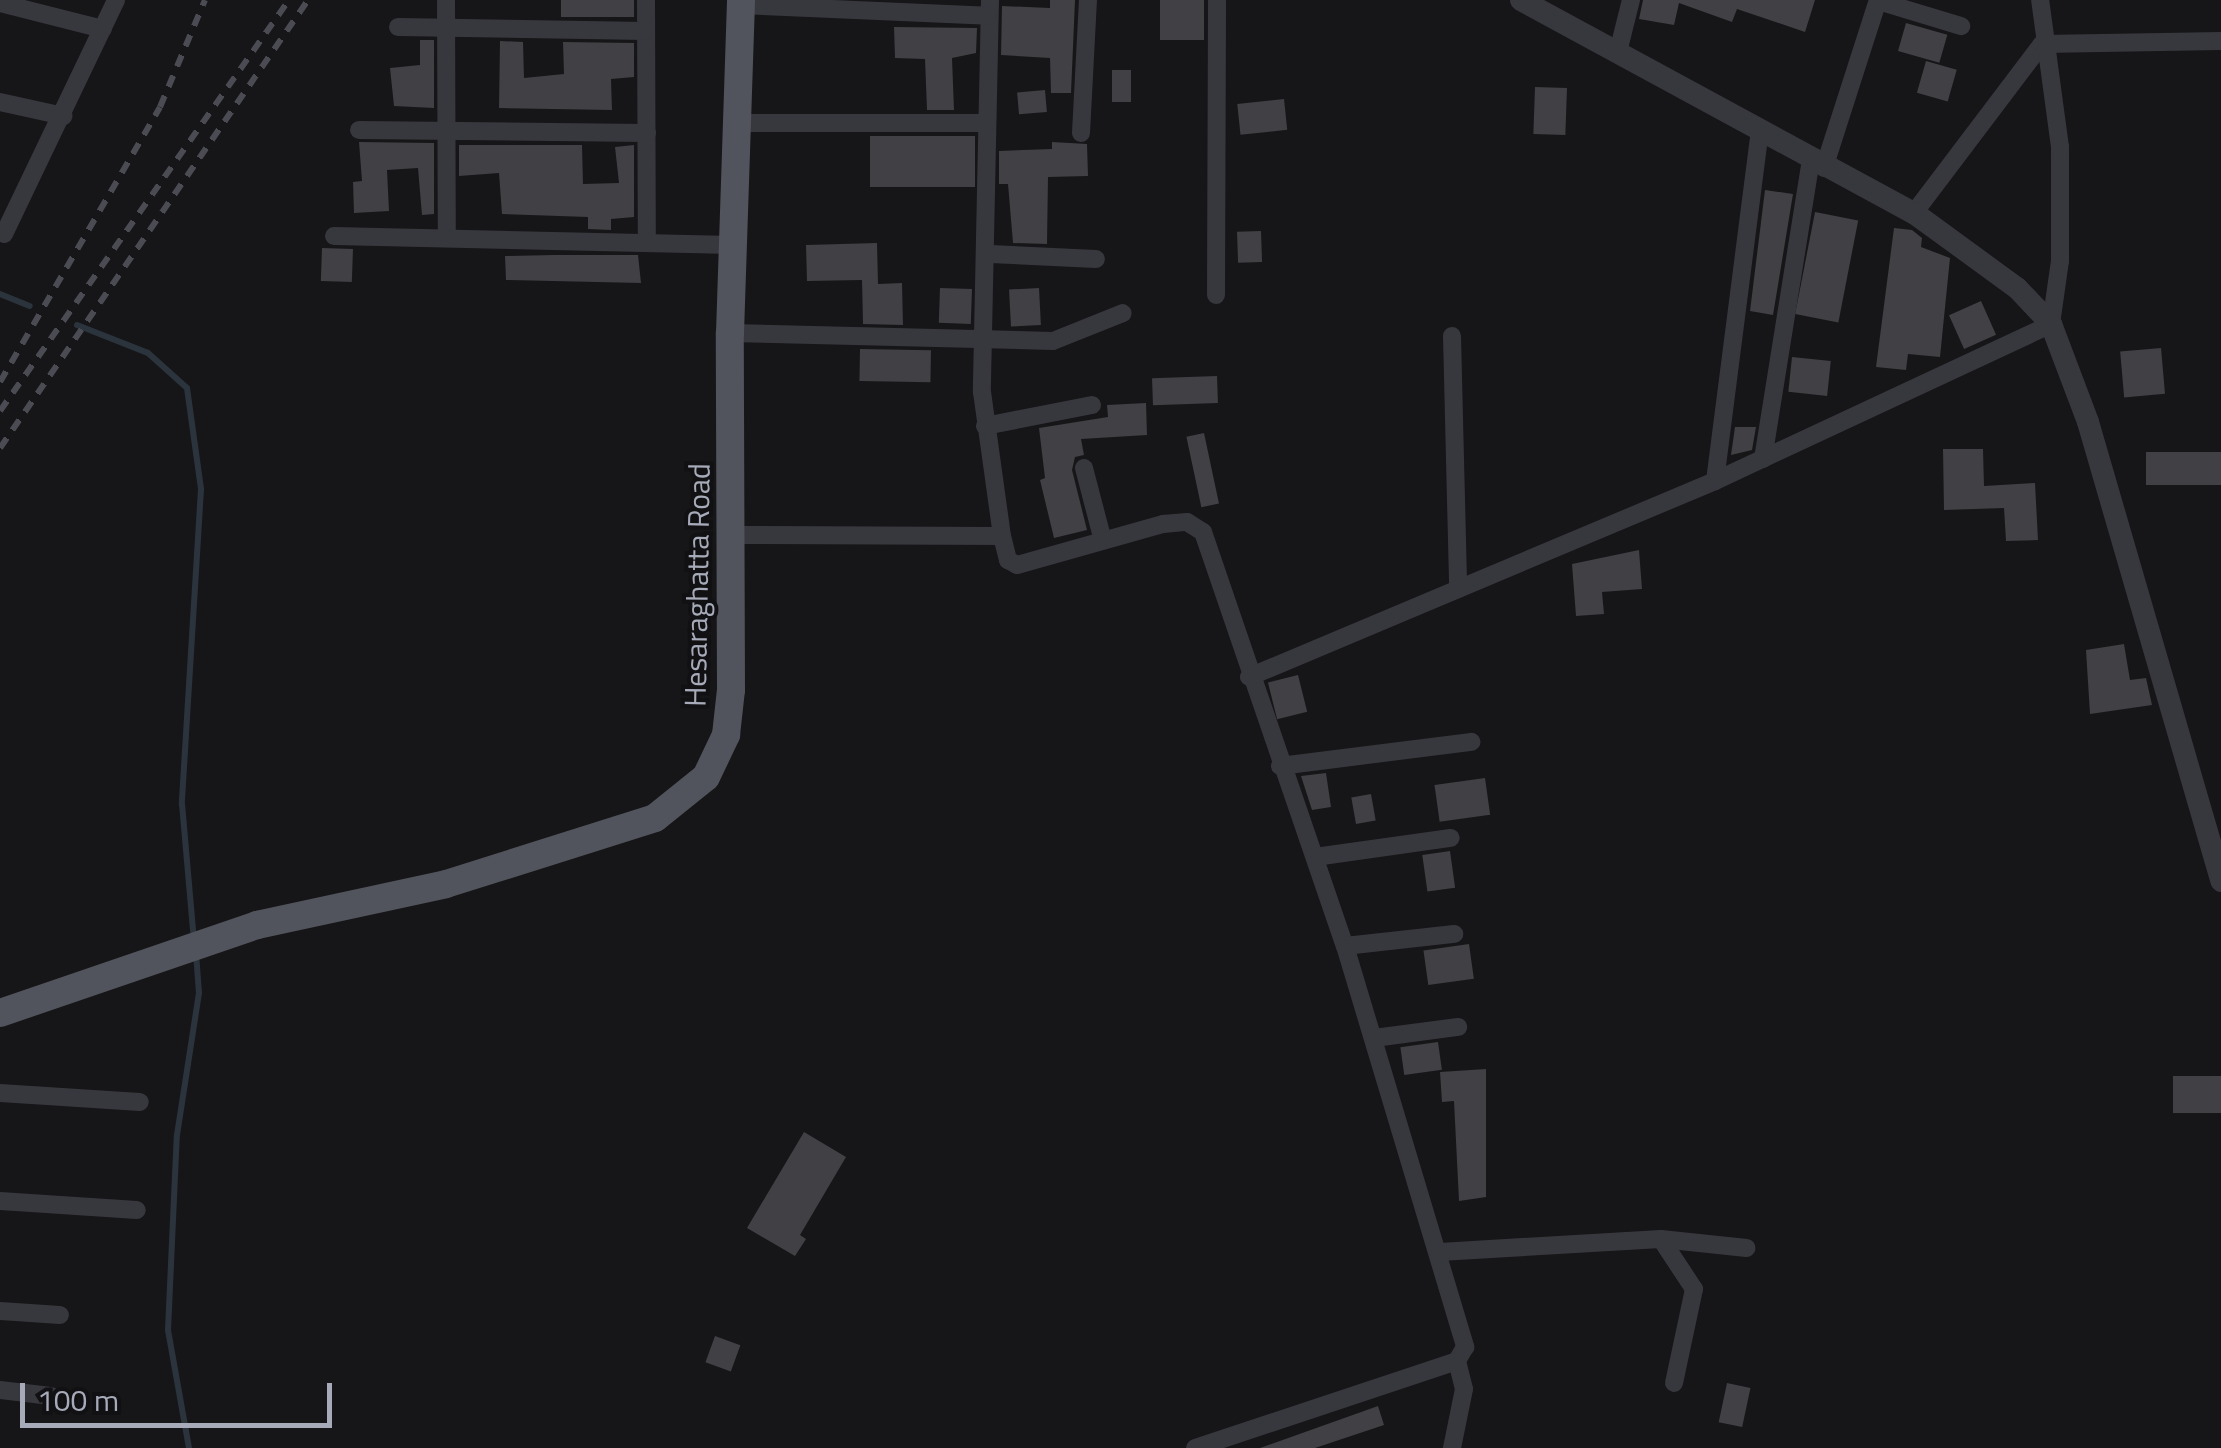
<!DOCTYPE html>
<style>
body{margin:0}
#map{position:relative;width:2221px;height:1448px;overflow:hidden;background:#161618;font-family:"Titillium Web",sans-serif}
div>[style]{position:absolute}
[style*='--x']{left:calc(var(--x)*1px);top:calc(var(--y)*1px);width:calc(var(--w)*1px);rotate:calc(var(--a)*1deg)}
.stream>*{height:6px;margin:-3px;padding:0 3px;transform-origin:3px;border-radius:3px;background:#2b343d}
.building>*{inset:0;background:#404045;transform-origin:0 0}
.minor>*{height:18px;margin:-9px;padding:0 9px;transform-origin:9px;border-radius:9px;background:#37373e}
.tertiary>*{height:22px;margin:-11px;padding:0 11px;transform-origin:11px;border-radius:11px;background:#37373e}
.primary>*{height:28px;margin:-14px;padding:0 14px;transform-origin:14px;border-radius:14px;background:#52545d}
.rail>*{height:6px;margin-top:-3px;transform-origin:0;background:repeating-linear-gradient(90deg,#4a4b53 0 12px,transparent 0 22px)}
span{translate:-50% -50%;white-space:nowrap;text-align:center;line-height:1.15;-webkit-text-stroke:8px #111113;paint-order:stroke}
.street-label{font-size:30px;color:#a7abb9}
.scale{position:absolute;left:20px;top:1383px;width:312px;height:45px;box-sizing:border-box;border:5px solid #a7abb9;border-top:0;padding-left:12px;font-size:30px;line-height:35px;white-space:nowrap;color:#a7abb9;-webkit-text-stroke:8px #111113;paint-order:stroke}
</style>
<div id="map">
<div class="stream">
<i style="--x:0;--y:294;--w:32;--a:22"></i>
<i style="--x:77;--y:325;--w:76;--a:21.5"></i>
<i style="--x:148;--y:353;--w:52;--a:41.9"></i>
<i style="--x:187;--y:388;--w:102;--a:82.1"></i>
<i style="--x:201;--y:489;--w:316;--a:93.5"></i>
<i style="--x:182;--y:804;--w:138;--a:85"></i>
<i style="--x:189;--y:1448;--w:120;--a:-100.1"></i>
<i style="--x:168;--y:1330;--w:195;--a:-87.4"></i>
<i style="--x:177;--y:1135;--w:144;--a:-81.2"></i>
<i style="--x:199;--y:993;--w:40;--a:-94.3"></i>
</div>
<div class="building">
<i style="left:561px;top:0;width:73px;height:17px"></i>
<i style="clip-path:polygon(1050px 0,1075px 0,1071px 93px,1051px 93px,1050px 58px,1001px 55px,1002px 6px,1050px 8px)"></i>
<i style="left:1160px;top:0;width:44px;height:40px"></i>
<i style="clip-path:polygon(1643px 0,1815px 0,1805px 32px,1737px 9px,1732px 22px,1679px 3px,1674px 25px,1639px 19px)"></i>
<i style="left:1906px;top:23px;width:43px;height:29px;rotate:16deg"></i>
<i style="clip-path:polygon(894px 27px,977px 28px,976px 53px,952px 58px,954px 110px,927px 110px,925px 59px,895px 58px)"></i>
<i style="clip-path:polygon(420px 40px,434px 40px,434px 108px,394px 106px,390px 68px,420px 65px)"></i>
<i style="clip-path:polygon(500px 41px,523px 42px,524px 78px,564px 74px,563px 42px,634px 43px,634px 77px,611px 79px,612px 110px,499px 108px)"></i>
<i style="left:1926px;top:61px;width:32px;height:33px;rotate:16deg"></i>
<i style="left:1112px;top:70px;width:19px;height:32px"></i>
<i style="left:1535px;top:87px;width:32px;height:47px;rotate:2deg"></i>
<i style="left:1045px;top:90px;width:22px;height:28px;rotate:85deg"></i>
<i style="left:1284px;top:99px;width:31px;height:47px;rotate:84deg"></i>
<i style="left:870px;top:136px;width:105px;height:51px"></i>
<i style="clip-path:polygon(359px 142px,434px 143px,434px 214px,422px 215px,418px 168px,387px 170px,389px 211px,354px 213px,353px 182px,362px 181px)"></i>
<i style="clip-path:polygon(1052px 142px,1087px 144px,1088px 176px,1048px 177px,1047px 244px,1013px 243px,1008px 184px,999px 184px,999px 151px,1052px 149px)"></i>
<i style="clip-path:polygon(459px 145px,582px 145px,583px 184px,619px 183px,615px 147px,634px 145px,634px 217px,611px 219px,611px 230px,588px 229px,588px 217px,502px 214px,499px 173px,459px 176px)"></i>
<i style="clip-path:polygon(1765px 190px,1793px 194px,1773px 315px,1750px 311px)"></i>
<i style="left:1815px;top:212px;width:44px;height:104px;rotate:11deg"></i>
<i style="clip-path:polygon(1894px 228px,1912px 230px,1922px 238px,1921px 247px,1950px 258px,1940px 357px,1908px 354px,1906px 370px,1876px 367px)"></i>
<i style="left:1261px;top:231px;width:31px;height:24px;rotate:88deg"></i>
<i style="clip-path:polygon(877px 243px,878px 284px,902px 283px,903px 325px,863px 324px,862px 280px,807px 281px,806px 245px)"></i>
<i style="left:322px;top:248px;width:31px;height:33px;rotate:2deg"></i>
<i style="clip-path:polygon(554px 255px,638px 255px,641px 283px,506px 280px,505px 256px)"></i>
<i style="left:1039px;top:288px;width:37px;height:30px;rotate:87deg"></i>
<i style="left:972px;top:289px;width:35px;height:32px;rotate:92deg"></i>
<i style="left:1981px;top:301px;width:37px;height:35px;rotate:66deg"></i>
<i style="left:2161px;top:348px;width:46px;height:41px;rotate:85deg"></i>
<i style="left:860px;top:349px;width:71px;height:32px;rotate:1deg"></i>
<i style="left:1792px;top:357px;width:39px;height:35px;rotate:6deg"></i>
<i style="left:1217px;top:376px;width:27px;height:65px;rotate:88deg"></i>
<i style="clip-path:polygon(1146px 403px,1147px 435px,1081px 439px,1084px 455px,1075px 457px,1072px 470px,1087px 530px,1054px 538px,1040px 480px,1045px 478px,1039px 428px,1108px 417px,1107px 405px)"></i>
<i style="clip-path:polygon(1735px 427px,1756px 427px,1752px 450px,1731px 455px)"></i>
<i style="left:1204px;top:433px;width:72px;height:18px;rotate:78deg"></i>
<i style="clip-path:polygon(1943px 449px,1983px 449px,1984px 486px,2035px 483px,2038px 540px,2006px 541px,2004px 508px,1944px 510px)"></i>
<i style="left:2221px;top:452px;width:33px;height:75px;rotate:90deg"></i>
<i style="clip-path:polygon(1639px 550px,1642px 589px,1602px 592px,1604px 614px,1576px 616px,1572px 564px)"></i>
<i style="clip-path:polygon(2124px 644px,2130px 680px,2146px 678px,2152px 705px,2090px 714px,2086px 650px)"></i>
<i style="left:1298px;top:675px;width:38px;height:31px;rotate:76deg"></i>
<i style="clip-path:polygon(1326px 773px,1331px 807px,1312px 810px,1301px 776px)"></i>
<i style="left:1485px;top:778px;width:37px;height:51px;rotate:82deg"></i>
<i style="left:1371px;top:794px;width:27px;height:20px;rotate:80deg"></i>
<i style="left:1450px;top:851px;width:37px;height:28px;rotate:82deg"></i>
<i style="left:1469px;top:944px;width:35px;height:46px;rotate:82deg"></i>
<i style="left:1438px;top:1042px;width:28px;height:38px;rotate:82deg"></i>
<i style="clip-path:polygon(1486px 1069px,1486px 1197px,1459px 1201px,1454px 1101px,1442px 1102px,1440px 1072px)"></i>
<i style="left:2221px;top:1076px;width:37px;height:48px;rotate:90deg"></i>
<i style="clip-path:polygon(804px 1132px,846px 1157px,800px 1235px,806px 1239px,795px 1256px,747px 1228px)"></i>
<i style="left:715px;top:1336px;width:27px;height:28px;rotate:20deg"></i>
<i style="left:1727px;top:1383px;width:24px;height:40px;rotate:12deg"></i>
<i style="clip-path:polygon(1378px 1406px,1384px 1425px,1315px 1448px,1260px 1448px)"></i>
</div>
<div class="minor">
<i style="--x:446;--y:0;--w:237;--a:89.8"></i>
<i style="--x:646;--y:0;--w:243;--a:89.8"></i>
<i style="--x:990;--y:0;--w:392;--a:91.2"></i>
<i style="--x:982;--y:392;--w:145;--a:82.1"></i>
<i style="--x:1878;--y:1;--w:87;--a:16.8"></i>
<i style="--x:0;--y:3;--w:106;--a:14.2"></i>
<i style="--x:741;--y:5;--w:247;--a:2.5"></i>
<i style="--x:398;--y:27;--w:248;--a:0.9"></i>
<i style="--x:1618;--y:52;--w:54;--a:-76"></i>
<i style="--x:0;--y:102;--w:65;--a:12.5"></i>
<i style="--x:741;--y:123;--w:245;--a:0"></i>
<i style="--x:359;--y:130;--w:288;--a:0.6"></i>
<i style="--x:1081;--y:133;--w:133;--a:-87"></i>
<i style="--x:1824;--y:168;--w:176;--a:-72.2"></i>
<i style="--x:1914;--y:213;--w:212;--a:-52.9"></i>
<i style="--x:2042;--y:44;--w:179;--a:-1"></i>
<i style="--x:4;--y:234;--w:259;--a:-64.4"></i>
<i style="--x:334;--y:236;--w:399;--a:1.3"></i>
<i style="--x:990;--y:254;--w:106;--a:2.7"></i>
<i style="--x:1216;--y:295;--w:295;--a:-89.8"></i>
<i style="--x:730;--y:333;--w:323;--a:1.4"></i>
<i style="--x:1053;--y:341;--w:75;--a:-21.8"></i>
<i style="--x:1452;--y:336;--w:253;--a:88.6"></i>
<i style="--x:985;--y:426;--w:109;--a:-11.1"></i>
<i style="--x:1763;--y:459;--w:303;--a:-80.9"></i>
<i style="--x:1084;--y:468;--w:75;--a:75.4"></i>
<i style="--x:1715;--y:481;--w:352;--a:-82.7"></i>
<i style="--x:733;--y:535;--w:269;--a:0.2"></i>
<i style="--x:1002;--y:536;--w:25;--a:76"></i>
<i style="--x:1008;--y:560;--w:10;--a:29"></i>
<i style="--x:1017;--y:565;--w:152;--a:-15.7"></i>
<i style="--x:1163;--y:524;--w:24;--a:-5"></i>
<i style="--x:1187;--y:522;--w:19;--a:32"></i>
<i style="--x:1203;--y:532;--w:438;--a:71.1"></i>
<i style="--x:1345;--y:946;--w:419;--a:73.3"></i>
<i style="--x:1465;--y:1347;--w:16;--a:120"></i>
<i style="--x:1457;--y:1361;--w:276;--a:161.6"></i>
<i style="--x:1249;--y:677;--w:506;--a:-22.81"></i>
<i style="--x:1715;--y:481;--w:371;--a:-25"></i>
<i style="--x:2051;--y:324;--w:64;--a:-81.9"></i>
<i style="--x:2060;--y:261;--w:114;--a:-90"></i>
<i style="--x:2060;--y:147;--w:148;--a:-97.7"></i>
<i style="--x:1280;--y:766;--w:193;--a:-7.2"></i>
<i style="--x:1315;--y:857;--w:137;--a:-8"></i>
<i style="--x:1345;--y:946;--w:110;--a:-6.3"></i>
<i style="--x:1374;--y:1038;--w:85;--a:-7.5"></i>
<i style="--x:0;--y:1093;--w:140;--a:3.7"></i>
<i style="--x:0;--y:1201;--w:137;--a:3.8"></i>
<i style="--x:1661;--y:1239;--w:60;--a:56.6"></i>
<i style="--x:1694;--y:1289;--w:96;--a:102"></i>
<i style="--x:1440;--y:1252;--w:221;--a:-3.4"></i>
<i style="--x:1661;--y:1239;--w:86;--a:6"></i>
<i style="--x:0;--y:1311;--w:60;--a:3.8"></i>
<i style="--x:0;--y:1390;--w:51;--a:6.7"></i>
<i style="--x:1452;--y:1448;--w:60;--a:-78.5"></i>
<i style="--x:1464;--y:1389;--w:29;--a:-104"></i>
</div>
<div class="tertiary">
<i style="--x:1521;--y:0;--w:447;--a:28.5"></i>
<i style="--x:1914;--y:213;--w:127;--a:36.1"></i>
<i style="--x:2017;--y:288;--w:50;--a:46.6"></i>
<i style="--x:2051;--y:324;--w:105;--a:69.3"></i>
<i style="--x:2088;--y:422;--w:478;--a:73.8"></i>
</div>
<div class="primary">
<i style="--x:0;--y:1013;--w:272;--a:-18.9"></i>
<i style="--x:257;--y:925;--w:193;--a:-12.2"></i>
<i style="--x:446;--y:884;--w:219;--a:-17.5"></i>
<i style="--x:655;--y:818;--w:65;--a:-38.8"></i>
<i style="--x:706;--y:777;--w:47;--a:-64.5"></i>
<i style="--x:726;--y:735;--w:45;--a:-83.7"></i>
<i style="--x:731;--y:690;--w:357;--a:-90.2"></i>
<i style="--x:730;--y:333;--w:333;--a:-88.1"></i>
</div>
<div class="rail">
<i style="--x:0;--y:382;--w:318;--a:-59.8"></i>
<i style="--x:160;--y:107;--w:116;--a:-67.2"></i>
<i style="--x:0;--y:411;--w:502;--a:-54.89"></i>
<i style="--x:0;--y:448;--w:544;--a:-55.49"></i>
</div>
<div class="street-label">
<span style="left:697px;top:585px;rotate:-89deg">Hesaraghatta Road</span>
</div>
<div class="scale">100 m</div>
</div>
